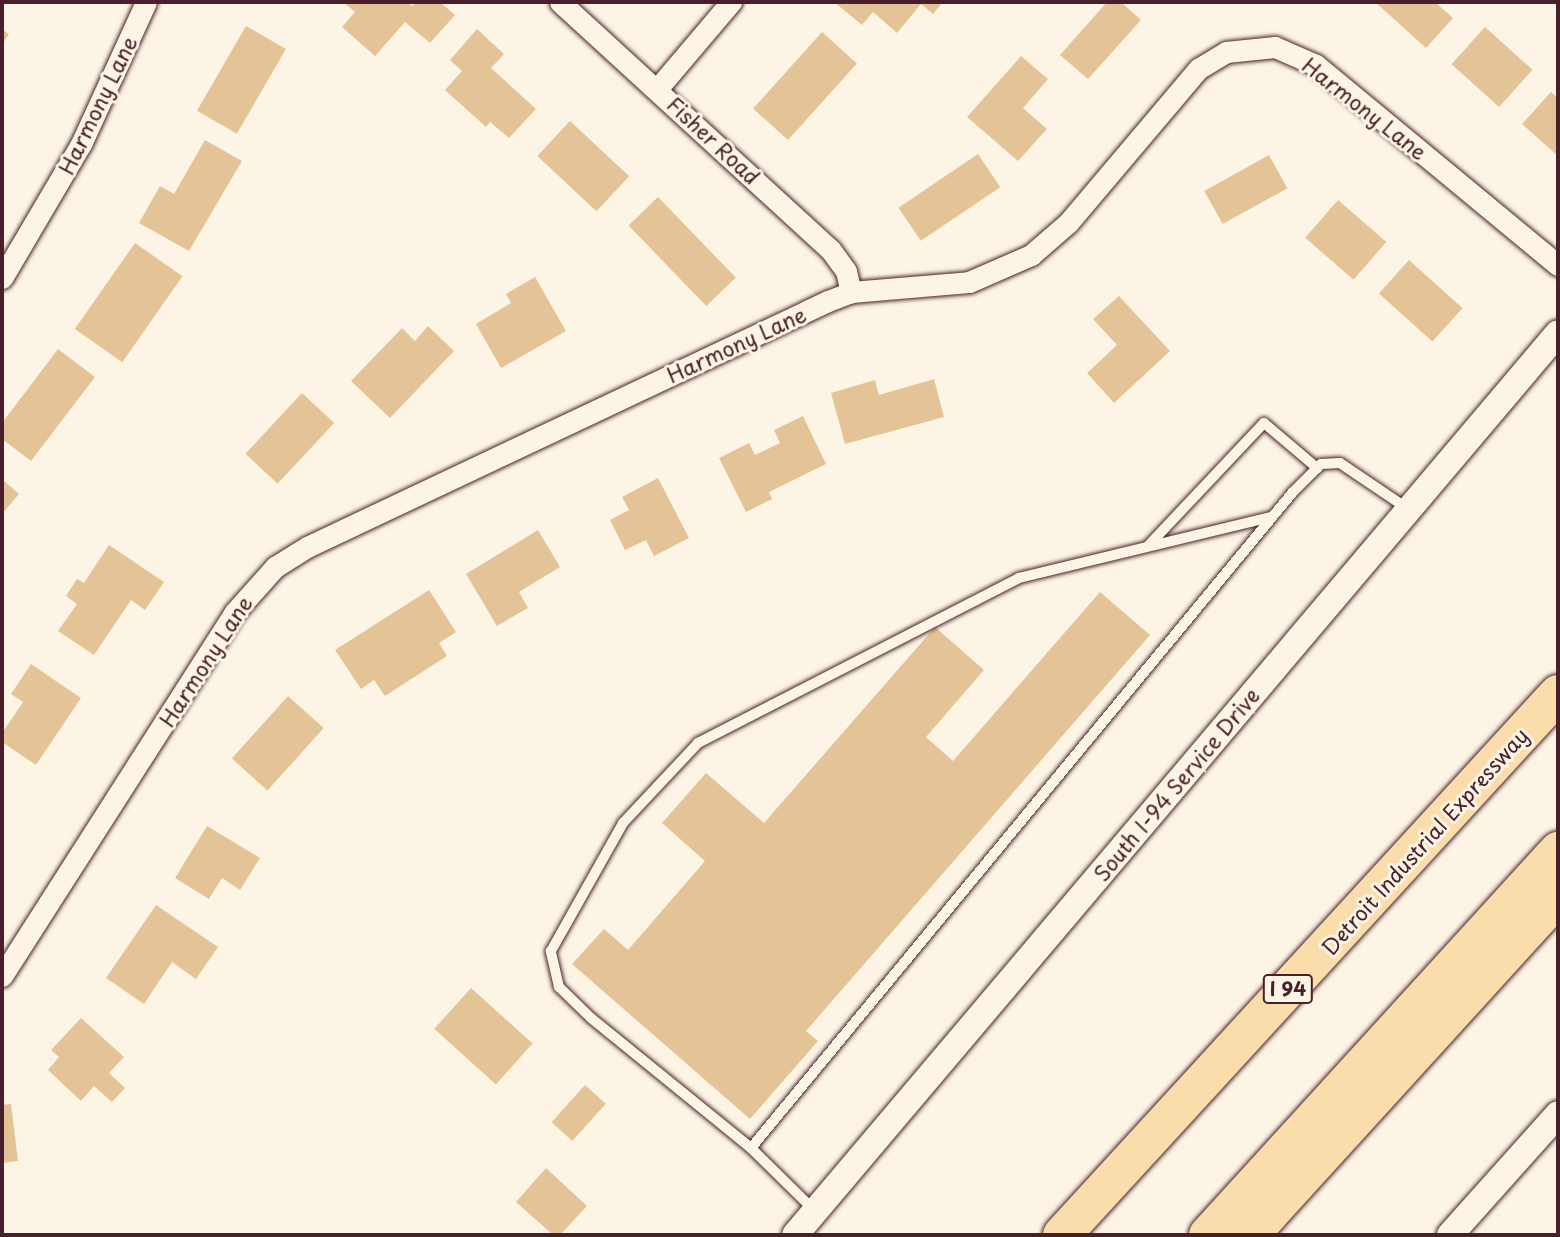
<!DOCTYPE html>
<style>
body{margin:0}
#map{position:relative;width:1560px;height:1237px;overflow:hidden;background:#fcf5e5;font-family:"Playpen Sans",sans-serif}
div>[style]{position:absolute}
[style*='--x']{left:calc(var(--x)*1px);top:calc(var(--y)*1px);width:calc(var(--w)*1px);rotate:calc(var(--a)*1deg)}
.building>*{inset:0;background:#e4c497;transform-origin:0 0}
.roads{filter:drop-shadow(0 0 2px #4a1f2b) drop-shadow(0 0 2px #4a1f2b)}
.service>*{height:10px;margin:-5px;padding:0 5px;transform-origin:5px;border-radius:5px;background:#fcf5e5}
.minor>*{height:21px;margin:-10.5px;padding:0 10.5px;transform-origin:10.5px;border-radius:10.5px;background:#fcf5e5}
.tertiary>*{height:26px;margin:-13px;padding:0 13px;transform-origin:13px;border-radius:13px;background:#fcf5e5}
.motorway>*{height:38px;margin:-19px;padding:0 19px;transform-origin:19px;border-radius:19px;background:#faddab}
span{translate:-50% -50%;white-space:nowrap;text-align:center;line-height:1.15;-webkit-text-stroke:6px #fcf5e5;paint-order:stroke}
.shield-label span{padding:2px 5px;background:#fcf5e5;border:2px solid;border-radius:5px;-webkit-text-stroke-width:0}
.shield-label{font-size:19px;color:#4a1f2b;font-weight:700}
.street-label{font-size:21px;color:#4a1f2b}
.frame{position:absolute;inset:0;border:4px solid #4a1f2b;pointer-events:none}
</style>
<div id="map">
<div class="building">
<i style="clip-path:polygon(343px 2px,407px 2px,412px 6px,416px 2px,440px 2px,455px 15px,430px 43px,405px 22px,375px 56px,342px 27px,355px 12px)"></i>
<i style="clip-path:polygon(834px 2px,943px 2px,933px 14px,921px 4px,897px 33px,873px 12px,862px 25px)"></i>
<i style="clip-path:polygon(1107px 2px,1121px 2px,1141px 20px,1088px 79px,1060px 55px)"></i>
<i style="clip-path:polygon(1375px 2px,1435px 2px,1453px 18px,1426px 48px)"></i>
<i style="left:246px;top:26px;width:46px;height:98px;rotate:30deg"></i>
<i style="left:1485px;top:27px;width:64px;height:50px;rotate:42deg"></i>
<i style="clip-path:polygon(2px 29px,9px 34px,2px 45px)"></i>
<i style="clip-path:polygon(477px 29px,504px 54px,491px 68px,536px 109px,509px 138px,490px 122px,486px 127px,445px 90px,462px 71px,450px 60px)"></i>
<i style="left:822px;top:32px;width:47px;height:103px;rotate:42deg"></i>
<i style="clip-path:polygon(1021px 56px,1048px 79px,1023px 108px,1047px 129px,1018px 161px,967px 117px)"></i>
<i style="clip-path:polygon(1551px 92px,1558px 98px,1558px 156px,1522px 124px)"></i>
<i style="left:570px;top:121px;width:81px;height:48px;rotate:43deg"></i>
<i style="clip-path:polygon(205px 140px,242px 161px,189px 251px,139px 223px,160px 186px,174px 194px)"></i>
<i style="left:978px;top:154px;width:40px;height:96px;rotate:56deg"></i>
<i style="left:1269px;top:155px;width:38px;height:74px;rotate:61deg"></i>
<i style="left:658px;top:197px;width:112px;height:41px;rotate:46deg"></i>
<i style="left:1338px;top:200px;width:64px;height:50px;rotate:41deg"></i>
<i style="left:135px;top:243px;width:58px;height:105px;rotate:35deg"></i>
<i style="left:1409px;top:260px;width:72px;height:45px;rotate:42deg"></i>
<i style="clip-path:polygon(535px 277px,566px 331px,501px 368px,476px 324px,511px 303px,506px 294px)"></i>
<i style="clip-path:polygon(1119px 296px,1170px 351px,1114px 403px,1087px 373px,1117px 345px,1093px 319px)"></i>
<i style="clip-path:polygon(428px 326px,454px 351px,390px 418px,351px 381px,402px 328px,415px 341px)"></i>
<i style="clip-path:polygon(58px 349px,95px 377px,31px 461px,2px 439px,2px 423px)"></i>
<i style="clip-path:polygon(934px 379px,944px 417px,845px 444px,831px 393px,875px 380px,879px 395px)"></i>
<i style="left:302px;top:393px;width:44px;height:83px;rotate:43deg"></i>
<i style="clip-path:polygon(803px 416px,826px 464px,769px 492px,772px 499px,746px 512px,719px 458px,749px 443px,755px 455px,780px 443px,774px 430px)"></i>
<i style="clip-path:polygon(658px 478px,689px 538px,654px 556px,646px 540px,625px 550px,610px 520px,629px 510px,622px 497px)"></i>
<i style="clip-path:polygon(2px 479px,19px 494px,2px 514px)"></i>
<i style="clip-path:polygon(538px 530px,560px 567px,519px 592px,528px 608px,497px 626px,466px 574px)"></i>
<i style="clip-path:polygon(109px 545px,164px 582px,145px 610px,131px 600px,94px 655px,58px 631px,77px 604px,66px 596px,77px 579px,84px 583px)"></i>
<i style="clip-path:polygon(429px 590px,456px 632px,439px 643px,447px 656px,385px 696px,374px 680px,361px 689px,335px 650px)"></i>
<i style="clip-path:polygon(1100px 592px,1150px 635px,806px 1031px,818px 1041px,750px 1119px,572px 964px,604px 929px,628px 950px,705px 861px,662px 823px,706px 773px,764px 823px,935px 627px,984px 670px,926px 737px,953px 761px)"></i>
<i style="clip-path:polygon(31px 664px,81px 698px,36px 765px,2px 742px,2px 733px,23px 702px,11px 694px)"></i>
<i style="left:288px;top:696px;width:48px;height:84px;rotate:42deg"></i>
<i style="clip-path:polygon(207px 826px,260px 858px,240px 890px,222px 878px,209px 899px,175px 878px)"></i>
<i style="clip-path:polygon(156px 905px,218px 947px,196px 979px,172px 962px,144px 1004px,106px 978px)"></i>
<i style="left:471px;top:988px;width:83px;height:55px;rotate:42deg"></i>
<i style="clip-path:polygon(81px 1018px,124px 1057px,109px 1073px,125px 1088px,112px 1102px,94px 1086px,81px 1101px,48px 1070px,59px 1057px,51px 1050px)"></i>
<i style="left:585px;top:1085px;width:28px;height:50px;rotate:42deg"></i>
<i style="clip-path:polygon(11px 1104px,18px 1161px,2px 1163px,2px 1105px)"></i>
<i style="clip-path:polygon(546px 1168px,587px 1206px,560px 1235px,553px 1235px,516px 1202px)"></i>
</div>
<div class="roads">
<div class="service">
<i style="--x:1148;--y:546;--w:169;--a:-46.7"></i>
<i style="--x:1264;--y:423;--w:70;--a:40.3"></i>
<i style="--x:751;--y:1148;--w:206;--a:-140.9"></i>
<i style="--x:591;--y:1018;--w:45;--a:-135.9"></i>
<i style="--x:559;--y:987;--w:37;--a:-103"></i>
<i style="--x:551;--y:951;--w:147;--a:-60.6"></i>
<i style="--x:623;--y:823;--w:110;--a:-46.8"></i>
<i style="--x:698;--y:743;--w:361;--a:-27.2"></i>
<i style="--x:1019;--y:578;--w:260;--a:-13.6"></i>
<i style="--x:815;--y:1211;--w:90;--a:-135.5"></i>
<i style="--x:751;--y:1148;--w:850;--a:-50.44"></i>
<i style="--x:1292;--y:493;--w:41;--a:-45"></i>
<i style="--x:1321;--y:464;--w:19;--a:-3"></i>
<i style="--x:1340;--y:463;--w:82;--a:34.1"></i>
</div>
<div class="minor">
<i style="--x:560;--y:2;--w:366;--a:42.5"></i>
<i style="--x:830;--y:249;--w:27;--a:54"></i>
<i style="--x:846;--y:271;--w:22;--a:77"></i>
<i style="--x:658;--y:88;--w:113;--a:-49.7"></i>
<i style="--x:2;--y:278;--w:156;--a:-59.5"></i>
<i style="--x:81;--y:144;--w:156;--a:-65.4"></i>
<i style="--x:2;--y:976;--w:431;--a:-57.4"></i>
<i style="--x:234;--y:613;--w:62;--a:-48.3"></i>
<i style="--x:275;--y:567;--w:38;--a:-32"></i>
<i style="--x:307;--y:547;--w:576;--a:-25.28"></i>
<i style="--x:828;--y:301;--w:25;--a:-21"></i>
<i style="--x:851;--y:292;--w:118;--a:-4.8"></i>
<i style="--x:969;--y:282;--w:68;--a:-23.5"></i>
<i style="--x:1031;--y:255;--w:49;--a:-40.9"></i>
<i style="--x:1068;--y:223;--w:202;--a:-49.8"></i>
<i style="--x:1198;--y:69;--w:33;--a:-31"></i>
<i style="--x:1226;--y:52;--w:49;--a:-5.8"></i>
<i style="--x:1275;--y:47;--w:45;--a:23.7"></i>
<i style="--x:1316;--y:65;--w:314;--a:39.6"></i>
</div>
<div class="tertiary">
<i style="--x:795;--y:1235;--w:1181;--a:-49.77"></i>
<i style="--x:1450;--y:1235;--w:162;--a:-48.2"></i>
</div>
<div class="motorway">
<i style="--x:1062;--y:1235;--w:734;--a:-47.48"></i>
<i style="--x:1208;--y:1235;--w:520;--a:-47.65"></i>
<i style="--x:1250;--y:1235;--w:458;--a:-47.7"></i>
</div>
</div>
<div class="shield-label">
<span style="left:1288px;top:989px">I 94</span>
</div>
<div class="street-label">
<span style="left:97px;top:105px;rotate:-64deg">Harmony Lane</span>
<span style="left:1365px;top:108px;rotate:38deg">Harmony Lane</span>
<span style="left:714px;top:140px;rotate:43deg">Fisher Road</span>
<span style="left:736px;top:344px;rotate:-25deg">Harmony Lane</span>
<span style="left:205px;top:661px;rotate:-57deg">Harmony Lane</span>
<span style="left:1176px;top:784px;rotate:-50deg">South I-94 Service Drive</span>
<span style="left:1424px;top:841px;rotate:-48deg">Detroit Industrial Expressway</span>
</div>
<div class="frame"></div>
</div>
